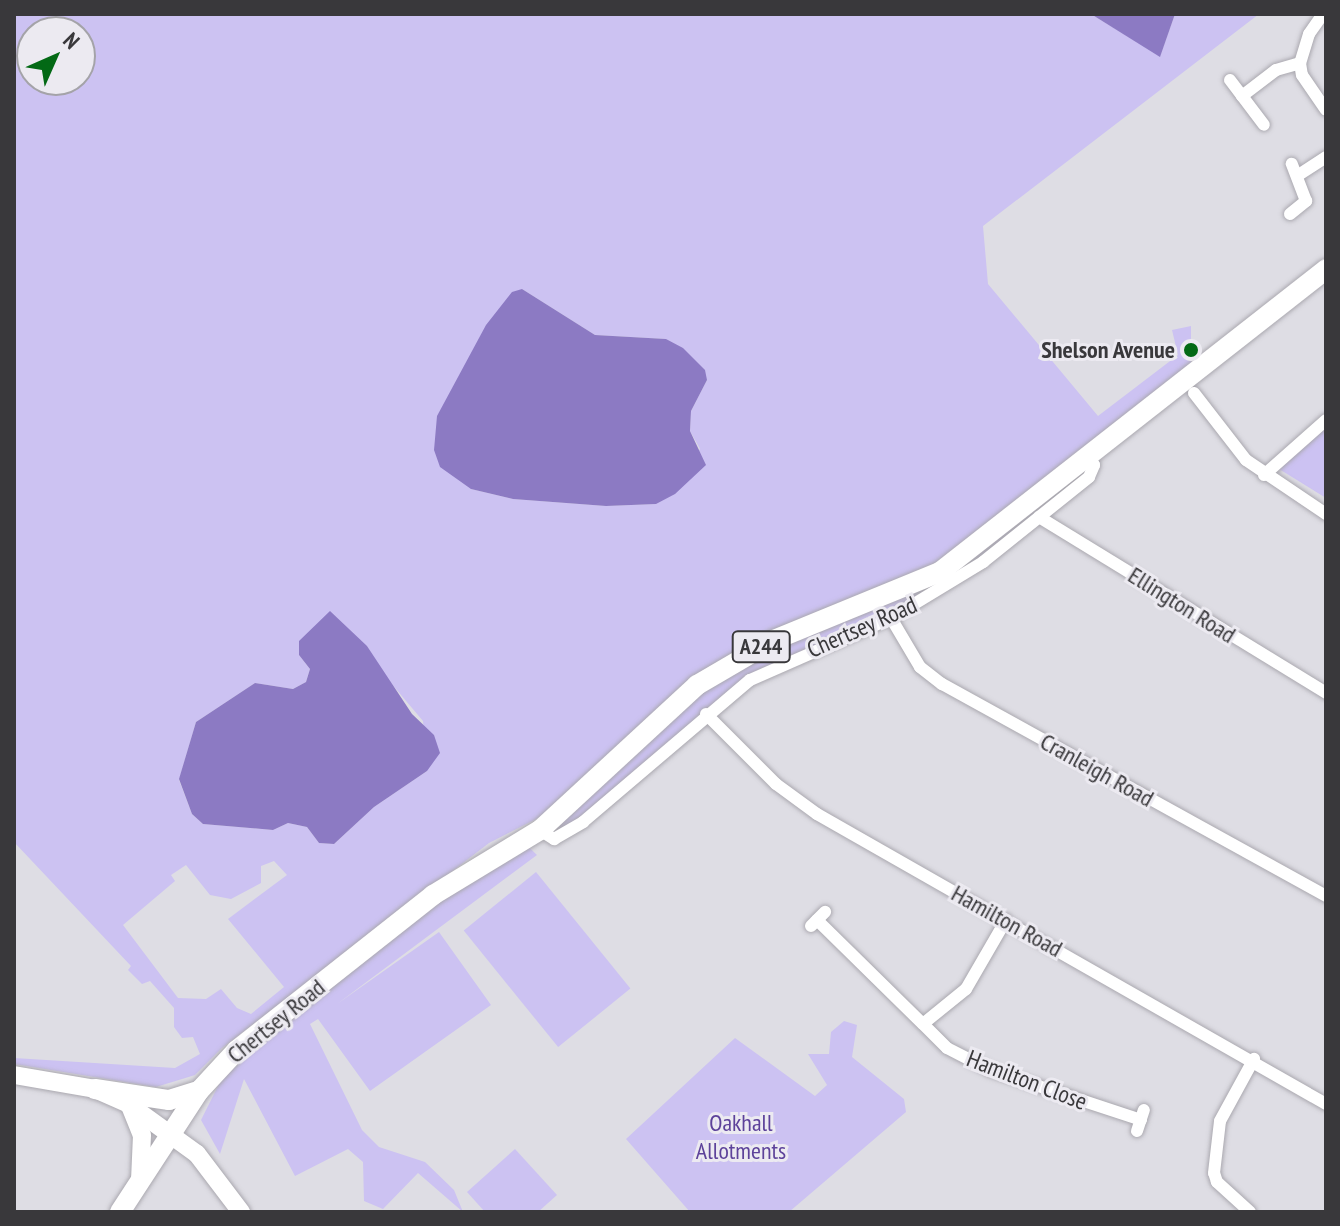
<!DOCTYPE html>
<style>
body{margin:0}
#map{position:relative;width:1340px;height:1226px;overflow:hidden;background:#dedde4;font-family:"PT Sans Narrow",sans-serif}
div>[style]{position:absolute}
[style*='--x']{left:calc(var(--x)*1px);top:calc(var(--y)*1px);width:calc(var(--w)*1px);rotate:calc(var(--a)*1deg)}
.green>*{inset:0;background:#ccc2f2;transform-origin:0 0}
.water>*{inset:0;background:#8c7ac3}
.roads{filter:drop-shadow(0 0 2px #aaa8af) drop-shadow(0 0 2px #aaa8af)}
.street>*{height:12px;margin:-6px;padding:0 6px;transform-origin:6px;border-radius:6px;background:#fff}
.secondary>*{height:18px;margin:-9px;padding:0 9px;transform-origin:9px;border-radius:9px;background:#fff}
.primary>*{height:20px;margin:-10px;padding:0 10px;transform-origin:10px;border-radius:10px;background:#fff}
.dots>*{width:22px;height:22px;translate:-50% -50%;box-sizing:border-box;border:4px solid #eceaf1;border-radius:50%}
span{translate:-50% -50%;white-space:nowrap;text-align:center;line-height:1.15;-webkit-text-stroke:6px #eceaf1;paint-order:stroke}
.shield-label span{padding:2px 6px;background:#eceaf1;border:2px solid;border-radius:6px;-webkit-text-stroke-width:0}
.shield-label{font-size:22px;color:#39383b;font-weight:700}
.poi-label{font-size:24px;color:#39383b;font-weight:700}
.right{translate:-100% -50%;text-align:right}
.street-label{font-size:24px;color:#39383b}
.park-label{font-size:24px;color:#5d429a}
.frame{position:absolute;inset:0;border:16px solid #39383b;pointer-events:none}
.north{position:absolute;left:16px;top:16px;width:80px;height:80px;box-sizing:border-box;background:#eceaf1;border:2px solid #a4a3a8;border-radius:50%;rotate:45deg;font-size:22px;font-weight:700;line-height:32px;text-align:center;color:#39383b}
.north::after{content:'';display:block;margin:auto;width:28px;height:36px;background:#036915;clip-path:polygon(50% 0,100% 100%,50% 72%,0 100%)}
</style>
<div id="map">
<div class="green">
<i style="clip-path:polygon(evenodd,14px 14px,1091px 14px,1160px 56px,1175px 14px,1259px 14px,983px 226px,988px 284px,1098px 416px,1178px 355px,1172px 330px,1191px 326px,1191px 363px,937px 567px,764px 641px,554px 810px,489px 843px,222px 1048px,195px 1075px,156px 1087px,14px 1064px,14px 1058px,175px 1068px,200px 1054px,193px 1037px,182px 1038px,174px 1027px,174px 1008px,150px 981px,142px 984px,128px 970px,131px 966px,14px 842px,14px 14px,32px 32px,80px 32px,80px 80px,32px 80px,32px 32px,14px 14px,522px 289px,595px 335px,666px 339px,707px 380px,691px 411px,690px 431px,700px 449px,656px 504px,606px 506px,513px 499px,471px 489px,522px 289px,14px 14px,367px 646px,379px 669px,423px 721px,427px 771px,374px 807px,334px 844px,319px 843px,307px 827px,288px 823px,273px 830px,203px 824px,192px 814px,179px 780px,196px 722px,255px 683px,293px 689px,306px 682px,310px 669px,299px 655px,367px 646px,14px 14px,274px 861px,287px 875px,228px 919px,284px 987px,251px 1014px,237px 1008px,221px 989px,206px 999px,178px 998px,123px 925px,175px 881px,171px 875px,186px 865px,210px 895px,231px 899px,261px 883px,261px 866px,274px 861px)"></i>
<i style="clip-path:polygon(1324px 427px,1326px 498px,1279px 469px)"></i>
<i style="clip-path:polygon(1087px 456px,1094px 471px,920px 603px,768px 670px,605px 806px,549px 838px,552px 817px,697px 685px,923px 581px)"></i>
<i style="clip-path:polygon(517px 836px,537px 855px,337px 1004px,439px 932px,491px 1005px,370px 1091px,318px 1019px,310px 1024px,362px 1130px,379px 1147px,425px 1162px,454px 1190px,463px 1212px,418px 1173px,383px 1209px,364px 1201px,363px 1162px,348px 1149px,295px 1176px,244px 1079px,220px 1154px,201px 1120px,222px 1078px)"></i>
<i style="left:536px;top:872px;width:150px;height:93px;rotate:51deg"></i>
<i style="clip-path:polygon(844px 1021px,857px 1025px,852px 1057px,904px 1099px,906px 1112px,789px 1212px,690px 1212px,626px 1139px,735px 1038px,815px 1096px,827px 1085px,808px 1054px,829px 1054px,831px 1032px)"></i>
<i style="clip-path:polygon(515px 1149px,557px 1195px,538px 1212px,485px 1212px,467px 1192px)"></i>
</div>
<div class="water">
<i style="clip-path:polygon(1091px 14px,1175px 14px,1160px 57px)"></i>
<i style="clip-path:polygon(522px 289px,595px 335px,666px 339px,683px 348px,705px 370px,707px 380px,691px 411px,690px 431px,706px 465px,675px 494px,656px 504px,606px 506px,513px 499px,471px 489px,440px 467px,434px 450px,437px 416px,486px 325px,512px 292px)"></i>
<i style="clip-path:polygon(330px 611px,367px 646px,412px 714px,434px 735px,440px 753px,427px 771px,374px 807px,334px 844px,319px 843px,307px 827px,288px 823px,273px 830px,203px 824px,192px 814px,179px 779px,196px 722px,255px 683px,293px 689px,306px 682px,310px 669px,299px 655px,299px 641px)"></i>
</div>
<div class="roads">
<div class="street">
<i style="--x:1323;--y:14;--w:24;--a:125"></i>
<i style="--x:1309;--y:34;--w:30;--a:107"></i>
<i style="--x:1300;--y:63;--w:12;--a:81"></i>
<i style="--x:1302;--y:75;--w:42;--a:55.6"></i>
<i style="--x:1230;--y:80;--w:56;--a:52.9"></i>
<i style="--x:1242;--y:96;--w:43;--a:-37.4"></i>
<i style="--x:1276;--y:70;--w:25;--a:-16"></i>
<i style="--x:1300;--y:174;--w:31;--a:-33"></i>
<i style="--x:1290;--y:214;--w:21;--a:-39"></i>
<i style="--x:1306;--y:201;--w:40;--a:-111"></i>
<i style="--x:1194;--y:393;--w:85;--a:52.2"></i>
<i style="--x:1246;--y:460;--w:97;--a:34"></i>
<i style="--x:1264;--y:475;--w:83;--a:-41.6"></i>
<i style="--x:1039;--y:517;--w:337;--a:31.5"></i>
<i style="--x:891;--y:618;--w:57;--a:59.4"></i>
<i style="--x:920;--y:667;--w:28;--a:38"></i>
<i style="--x:942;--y:684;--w:439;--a:28.9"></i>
<i style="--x:706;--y:714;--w:99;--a:45"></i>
<i style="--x:776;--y:784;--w:51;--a:36.2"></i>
<i style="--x:817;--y:814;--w:586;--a:29.67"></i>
<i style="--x:540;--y:830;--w:17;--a:33"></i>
<i style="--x:554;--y:839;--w:34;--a:-30"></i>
<i style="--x:583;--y:822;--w:219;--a:-40.4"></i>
<i style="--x:750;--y:680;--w:154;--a:-23.7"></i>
<i style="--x:891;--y:618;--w:108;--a:-31.3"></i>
<i style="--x:983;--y:562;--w:136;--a:-38.7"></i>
<i style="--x:1089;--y:477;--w:13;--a:-67"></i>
<i style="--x:1094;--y:465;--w:11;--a:-128"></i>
<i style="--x:817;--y:920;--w:148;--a:44.5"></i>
<i style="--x:1006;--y:920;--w:80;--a:120.1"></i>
<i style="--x:966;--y:989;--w:55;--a:140.9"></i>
<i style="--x:923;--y:1024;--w:34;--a:45"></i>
<i style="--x:947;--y:1048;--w:48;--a:27.1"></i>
<i style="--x:990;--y:1070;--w:159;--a:18.3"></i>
<i style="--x:811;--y:926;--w:20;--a:-45"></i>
<i style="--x:1137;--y:1131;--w:22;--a:-72"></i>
<i style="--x:1250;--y:1212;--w:45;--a:-137.7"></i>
<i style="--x:1217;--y:1182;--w:9;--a:-108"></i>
<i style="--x:1214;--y:1173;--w:52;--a:-83.4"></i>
<i style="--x:1220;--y:1121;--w:71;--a:-61.3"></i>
</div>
<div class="secondary">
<i style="--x:14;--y:1075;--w:82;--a:9.8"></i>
<i style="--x:95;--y:1089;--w:36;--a:24"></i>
<i style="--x:128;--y:1104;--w:85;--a:35.9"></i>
<i style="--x:197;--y:1154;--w:73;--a:52.8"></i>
<i style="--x:130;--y:1106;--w:31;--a:68"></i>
<i style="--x:142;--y:1135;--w:46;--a:92.5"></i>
</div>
<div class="primary">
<i style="--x:95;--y:1089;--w:75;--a:8.5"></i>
<i style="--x:169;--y:1100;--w:31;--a:-17"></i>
<i style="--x:120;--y:1212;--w:145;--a:-56.9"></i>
<i style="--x:199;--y:1091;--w:56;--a:-47.2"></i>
<i style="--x:237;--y:1050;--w:250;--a:-38.3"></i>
<i style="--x:433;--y:895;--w:125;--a:-31.3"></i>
<i style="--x:540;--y:830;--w:214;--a:-42.7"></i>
<i style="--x:697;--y:685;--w:89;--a:-30.3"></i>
<i style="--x:774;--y:640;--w:179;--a:-22.3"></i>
<i style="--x:940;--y:572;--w:491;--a:-38.1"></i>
</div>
</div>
<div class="dots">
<i style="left:1191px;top:350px;background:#036915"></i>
</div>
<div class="shield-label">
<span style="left:761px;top:647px">A244</span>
</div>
<div class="poi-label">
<span class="right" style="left:1175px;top:350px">Shelson Avenue</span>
</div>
<div class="street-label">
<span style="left:1182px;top:605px;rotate:32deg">Ellington Road</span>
<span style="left:862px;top:627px;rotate:-24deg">Chertsey Road</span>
<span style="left:1097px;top:770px;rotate:29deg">Cranleigh Road</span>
<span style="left:1007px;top:921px;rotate:29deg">Hamilton Road</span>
<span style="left:276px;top:1021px;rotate:-39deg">Chertsey Road</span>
<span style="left:1027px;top:1080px;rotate:21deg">Hamilton Close</span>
</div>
<div class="park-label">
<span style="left:741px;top:1137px">Oakhall<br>Allotments</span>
</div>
<div class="frame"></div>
<div class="north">N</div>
</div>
